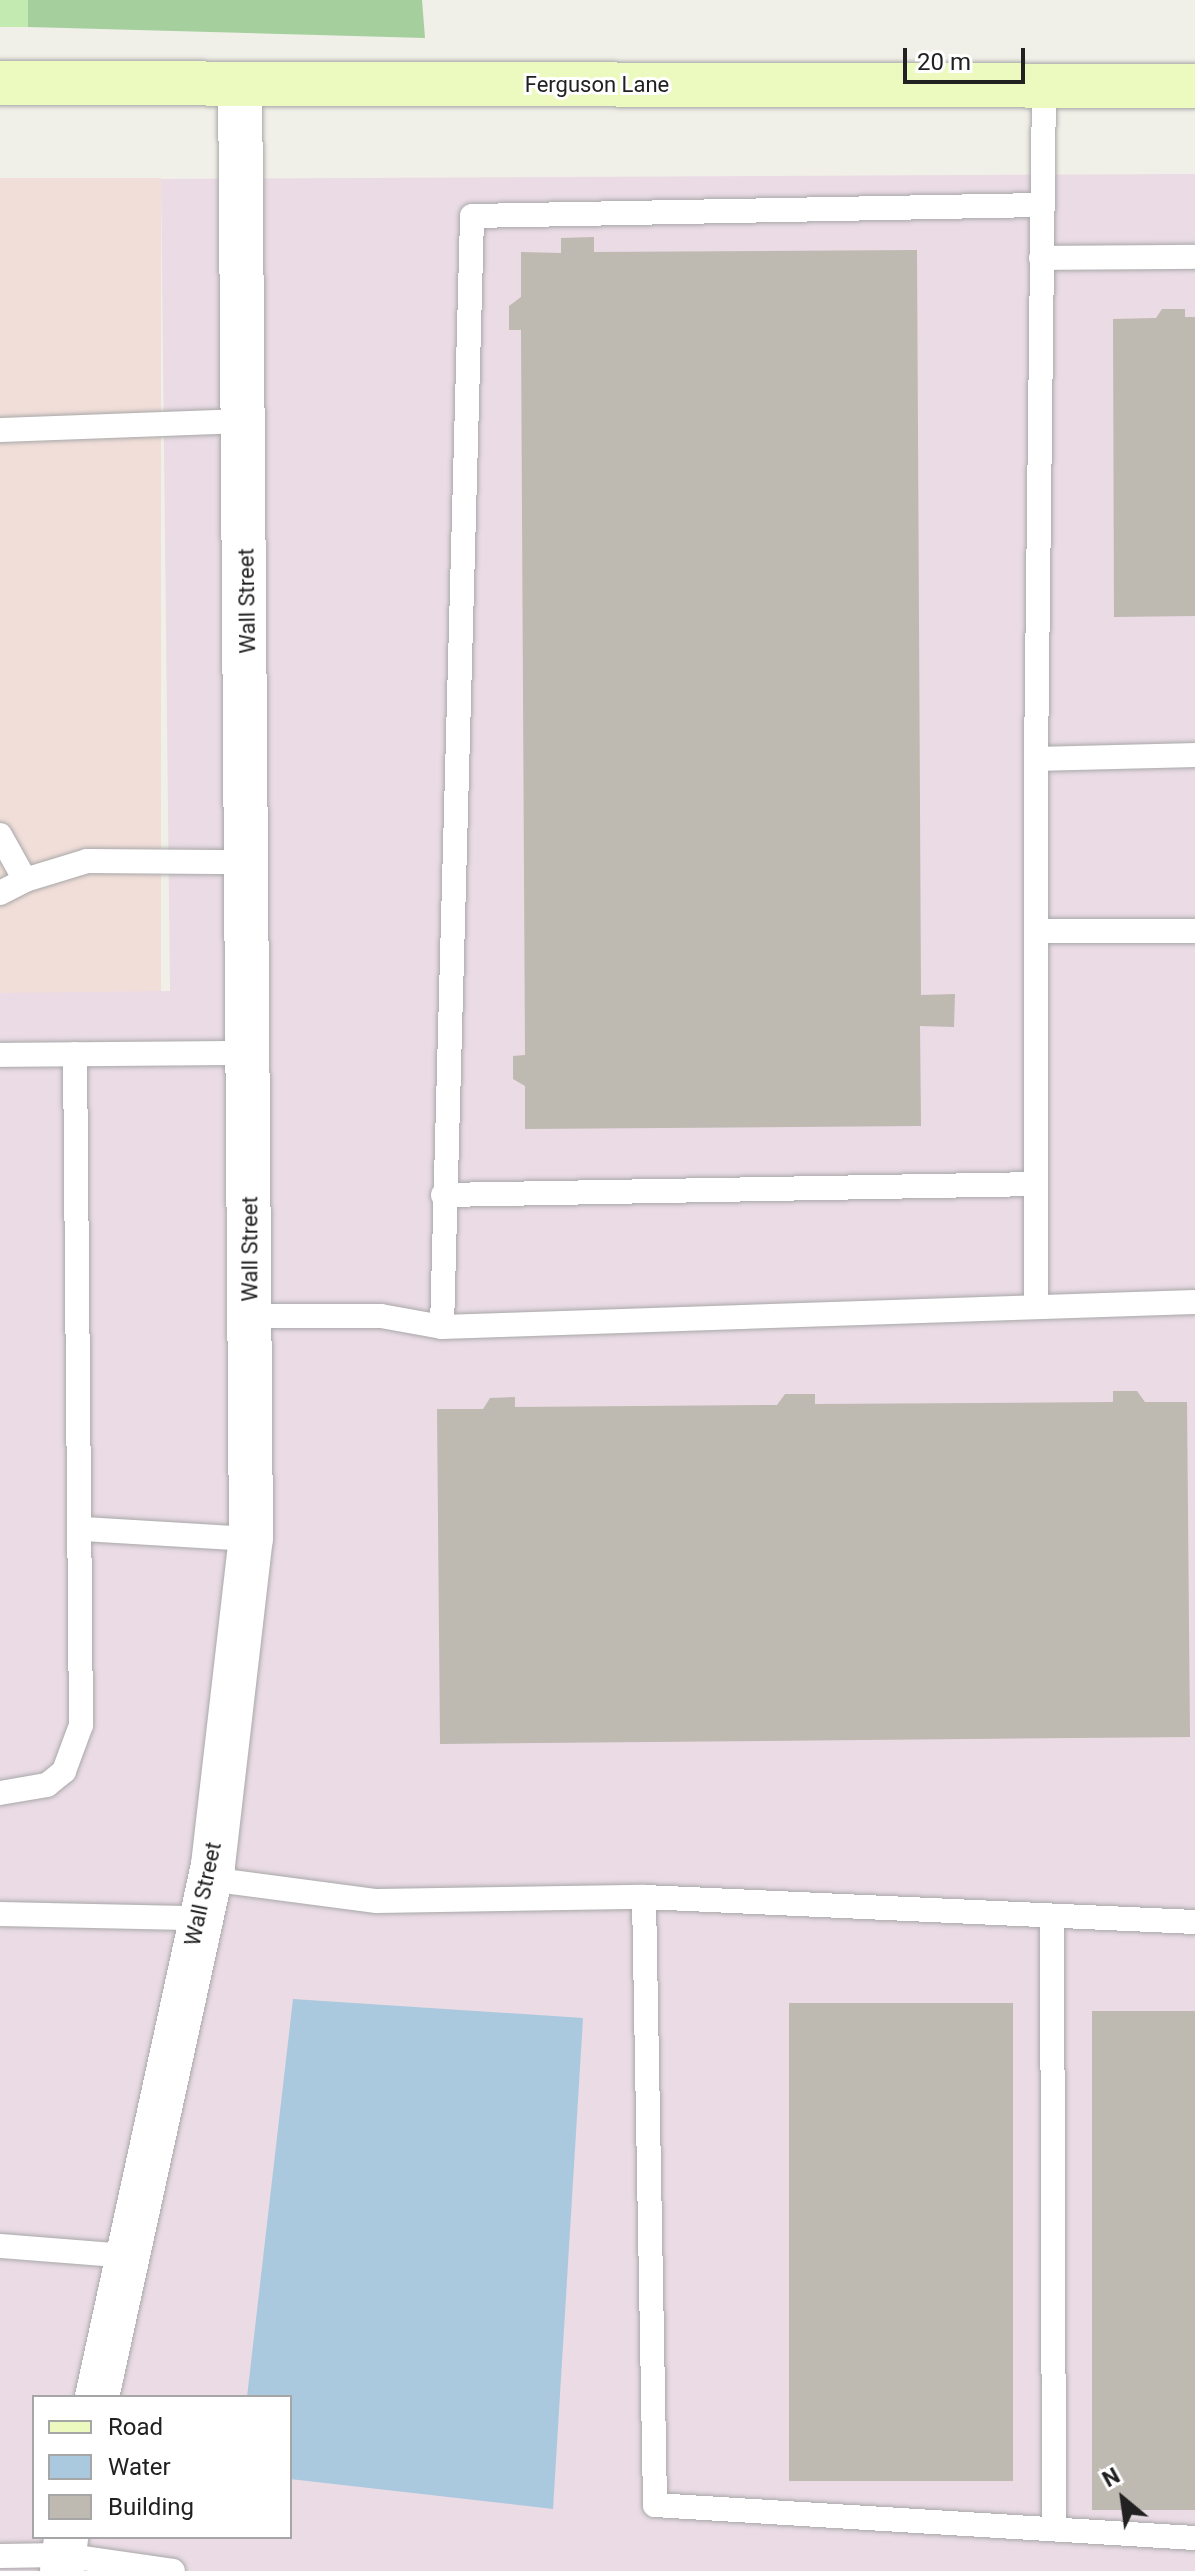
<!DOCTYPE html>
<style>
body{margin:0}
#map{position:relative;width:1195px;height:2571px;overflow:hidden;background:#f1f0e8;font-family:Roboto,sans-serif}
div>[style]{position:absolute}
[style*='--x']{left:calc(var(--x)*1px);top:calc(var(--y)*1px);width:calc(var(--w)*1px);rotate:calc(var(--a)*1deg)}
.commercial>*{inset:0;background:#f1ded9;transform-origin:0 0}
.industrial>*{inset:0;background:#eadbe5}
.grass>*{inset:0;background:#c3eab0;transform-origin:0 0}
.forest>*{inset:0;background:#a5d09e}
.water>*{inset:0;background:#aac9de}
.building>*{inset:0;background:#beb9b1;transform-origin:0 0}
.roads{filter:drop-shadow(0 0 2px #a8a8a8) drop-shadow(0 0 2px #a8a8a8)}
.lane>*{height:24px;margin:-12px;padding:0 12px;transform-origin:12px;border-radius:12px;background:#fff}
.street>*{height:44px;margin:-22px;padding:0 22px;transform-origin:22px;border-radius:22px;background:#fff}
.secondary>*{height:44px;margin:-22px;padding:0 22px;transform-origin:22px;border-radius:22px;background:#ecf9bf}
span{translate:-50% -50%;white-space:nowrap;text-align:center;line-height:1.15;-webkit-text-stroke:6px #fff;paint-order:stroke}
.street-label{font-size:22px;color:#212121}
.legend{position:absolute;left:32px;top:2395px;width:260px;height:144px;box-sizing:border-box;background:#fff;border:2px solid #a6a6a6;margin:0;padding:10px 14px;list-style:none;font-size:24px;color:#212121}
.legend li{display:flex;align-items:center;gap:16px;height:40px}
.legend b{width:40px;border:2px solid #a6a6a6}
.north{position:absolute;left:1083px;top:2459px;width:80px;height:80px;-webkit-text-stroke:6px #fff;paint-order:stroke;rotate:331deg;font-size:22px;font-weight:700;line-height:32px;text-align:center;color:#212121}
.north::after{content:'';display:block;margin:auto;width:28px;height:36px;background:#212121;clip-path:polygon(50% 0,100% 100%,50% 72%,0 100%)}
.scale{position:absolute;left:903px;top:48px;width:122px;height:36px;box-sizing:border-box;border:4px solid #212121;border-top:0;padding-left:10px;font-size:24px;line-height:28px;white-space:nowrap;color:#212121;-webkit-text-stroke:6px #fff;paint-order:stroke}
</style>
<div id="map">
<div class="commercial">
<i style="left:0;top:178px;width:161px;height:815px"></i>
</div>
<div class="industrial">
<i style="clip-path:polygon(evenodd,1195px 174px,1195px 2571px,0 2571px,0 993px,170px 991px,161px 179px,1195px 174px,34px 2397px,290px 2397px,290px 2537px,34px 2537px,34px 2397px)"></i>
</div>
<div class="grass">
<i style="left:0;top:0;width:28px;height:27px"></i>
</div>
<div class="forest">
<i style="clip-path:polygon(28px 0,422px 0,425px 38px,28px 27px)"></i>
</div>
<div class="water">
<i style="clip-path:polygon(293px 1999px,583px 2018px,553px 2509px,290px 2479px,290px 2397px,247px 2397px)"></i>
</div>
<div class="building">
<i style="clip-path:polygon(594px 237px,594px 252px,917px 250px,921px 995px,955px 994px,954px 1027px,920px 1026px,921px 1126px,525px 1129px,525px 1086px,513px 1079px,513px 1056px,525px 1055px,521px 330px,509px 330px,509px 306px,521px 297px,521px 252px,561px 253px,561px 238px)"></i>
<i style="clip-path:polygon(1162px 309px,1185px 309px,1185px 317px,1195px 317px,1195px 616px,1114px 617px,1113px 319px,1156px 318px)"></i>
<i style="clip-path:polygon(1113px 1391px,1137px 1391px,1145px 1402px,1187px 1402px,1190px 1737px,440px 1744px,437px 1409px,483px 1409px,490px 1398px,515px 1397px,515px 1407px,777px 1405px,785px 1394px,815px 1394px,815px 1404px,1113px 1402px)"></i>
<i style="left:789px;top:2003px;width:224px;height:478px"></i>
<i style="left:1092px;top:2011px;width:103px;height:499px"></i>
</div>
<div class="roads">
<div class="lane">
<i style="--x:1044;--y:86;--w:673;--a:90.68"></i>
<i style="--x:1036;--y:759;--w:159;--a:-1.4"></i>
<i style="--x:1041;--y:258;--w:154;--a:-0.4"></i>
<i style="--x:0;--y:430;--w:245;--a:-2.1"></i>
<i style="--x:0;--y:835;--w:51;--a:60.9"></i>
<i style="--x:25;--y:880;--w:65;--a:-17"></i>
<i style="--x:87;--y:861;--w:162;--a:0.4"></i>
<i style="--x:0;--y:893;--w:28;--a:-27"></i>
<i style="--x:1036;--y:931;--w:159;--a:0"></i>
<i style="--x:0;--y:1055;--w:250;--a:-0.5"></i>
<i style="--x:443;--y:1195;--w:593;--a:-1.06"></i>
<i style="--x:1036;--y:1184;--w:425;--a:-90"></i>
<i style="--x:1036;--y:1307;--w:123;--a:-90"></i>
<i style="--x:250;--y:1316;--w:131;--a:0"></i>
<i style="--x:381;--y:1316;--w:62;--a:10.2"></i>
<i style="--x:442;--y:1327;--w:753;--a:-1.9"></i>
<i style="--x:442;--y:1327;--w:1111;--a:-88.45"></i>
<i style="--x:472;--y:216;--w:570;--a:-1.11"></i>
<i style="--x:83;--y:1529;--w:168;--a:3.4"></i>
<i style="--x:0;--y:1793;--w:48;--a:-9.7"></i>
<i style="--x:47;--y:1785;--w:22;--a:-39"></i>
<i style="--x:64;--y:1771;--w:49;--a:-69.7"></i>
<i style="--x:81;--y:1725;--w:671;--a:-90.51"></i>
<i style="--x:209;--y:1879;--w:169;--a:7.5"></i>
<i style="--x:377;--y:1901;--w:267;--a:-0.9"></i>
<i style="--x:644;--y:1897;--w:552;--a:2.6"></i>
<i style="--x:644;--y:1897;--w:608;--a:88.96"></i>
<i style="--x:655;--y:2505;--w:541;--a:3.5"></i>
<i style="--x:0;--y:1914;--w:198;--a:1.2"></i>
<i style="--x:1052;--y:1916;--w:613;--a:89.81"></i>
<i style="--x:0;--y:2246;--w:127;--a:4.5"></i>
<i style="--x:0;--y:2556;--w:62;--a:-0.9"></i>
<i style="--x:62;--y:2555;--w:112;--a:8.2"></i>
</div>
<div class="street">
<i style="--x:97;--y:2397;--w:544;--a:-77.7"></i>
<i style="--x:213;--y:1865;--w:328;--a:-83.4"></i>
<i style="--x:251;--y:1539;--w:1452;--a:-90.43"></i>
<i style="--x:62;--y:2571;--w:34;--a:-83"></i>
</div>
<div class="secondary">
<i style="--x:0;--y:83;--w:1195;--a:0.14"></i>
</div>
</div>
<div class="street-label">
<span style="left:597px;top:85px">Ferguson Lane</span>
<span style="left:247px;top:601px;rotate:-91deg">Wall Street</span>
<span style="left:250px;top:1249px;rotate:-90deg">Wall Street</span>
<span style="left:203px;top:1894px;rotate:-78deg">Wall Street</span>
</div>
<ul class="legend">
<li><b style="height:10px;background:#ecf9bf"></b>Road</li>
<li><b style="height:22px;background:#aac9de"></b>Water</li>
<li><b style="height:22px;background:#beb9b1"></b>Building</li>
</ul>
<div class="north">N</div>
<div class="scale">20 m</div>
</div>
